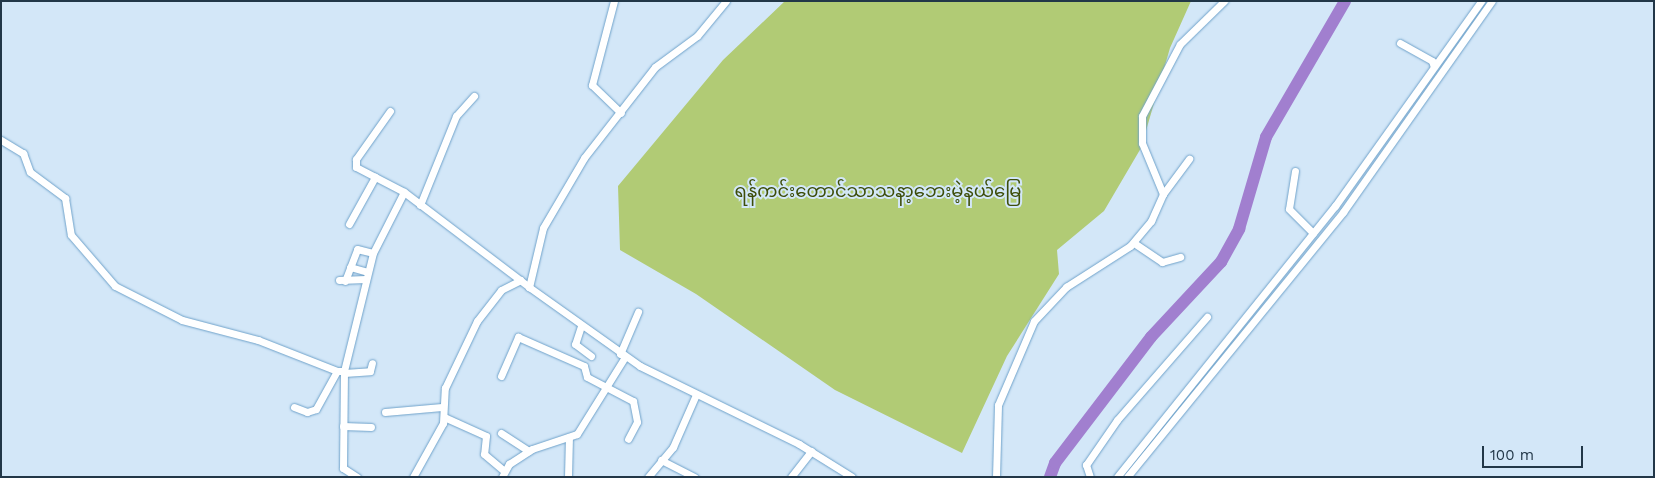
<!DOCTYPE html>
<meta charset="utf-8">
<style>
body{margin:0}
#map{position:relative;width:1655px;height:478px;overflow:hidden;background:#d3e7f8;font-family:"Work Sans","Noto Sans Myanmar",sans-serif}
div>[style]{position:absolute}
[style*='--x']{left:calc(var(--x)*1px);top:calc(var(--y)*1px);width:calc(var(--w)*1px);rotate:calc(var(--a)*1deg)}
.green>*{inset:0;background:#b1cb75}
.river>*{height:12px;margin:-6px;padding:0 6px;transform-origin:6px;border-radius:6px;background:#a17fcf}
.roads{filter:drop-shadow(0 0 1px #6fa2ca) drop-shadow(0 0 1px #6fa2ca)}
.street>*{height:7px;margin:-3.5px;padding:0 3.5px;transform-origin:3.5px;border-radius:3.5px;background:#fff}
span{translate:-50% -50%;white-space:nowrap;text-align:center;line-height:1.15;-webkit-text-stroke:4px #d3e7f8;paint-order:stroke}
.park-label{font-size:18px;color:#3d4d09}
.frame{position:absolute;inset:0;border:2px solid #223748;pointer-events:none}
.scale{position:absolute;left:1482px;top:446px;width:101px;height:22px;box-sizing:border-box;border:2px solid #223748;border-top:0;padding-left:6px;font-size:15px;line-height:18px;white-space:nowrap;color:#223748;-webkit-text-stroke:4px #d3e7f8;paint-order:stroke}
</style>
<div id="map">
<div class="green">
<i style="clip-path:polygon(785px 1px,1191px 1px,1170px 48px,1141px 148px,1104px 211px,1057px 250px,1059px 274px,1007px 356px,962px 453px,835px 390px,696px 294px,620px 250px,618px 186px,723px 60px)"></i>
</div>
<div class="river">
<i style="--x:1050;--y:477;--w:15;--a:-70"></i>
<i style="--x:1055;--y:463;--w:158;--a:-52.7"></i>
<i style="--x:1151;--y:337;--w:103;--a:-47"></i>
<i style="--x:1221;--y:262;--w:38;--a:-61"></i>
<i style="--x:1239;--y:229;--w:96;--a:-73.6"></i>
<i style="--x:1266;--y:137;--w:157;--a:-59.8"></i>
</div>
<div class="roads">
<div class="street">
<i style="--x:614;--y:1;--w:87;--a:104.7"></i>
<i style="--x:592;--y:85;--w:40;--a:44"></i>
<i style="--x:726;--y:1;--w:45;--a:129.6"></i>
<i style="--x:697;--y:36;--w:52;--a:143.6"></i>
<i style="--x:655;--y:67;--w:115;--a:128"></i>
<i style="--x:584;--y:158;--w:81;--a:120.4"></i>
<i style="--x:543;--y:228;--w:61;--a:103.3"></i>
<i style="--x:529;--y:287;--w:136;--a:35.4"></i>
<i style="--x:640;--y:366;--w:177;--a:26.1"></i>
<i style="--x:799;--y:444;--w:62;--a:31.9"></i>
<i style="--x:1400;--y:43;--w:37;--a:29"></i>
<i style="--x:1432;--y:61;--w:6;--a:72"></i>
<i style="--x:390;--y:111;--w:59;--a:125.3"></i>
<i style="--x:356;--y:159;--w:8;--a:90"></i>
<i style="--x:356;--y:167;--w:54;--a:27.5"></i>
<i style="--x:404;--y:192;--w:157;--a:37.2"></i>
<i style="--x:1;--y:140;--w:26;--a:31"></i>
<i style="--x:23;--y:153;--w:20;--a:70"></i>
<i style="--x:30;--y:172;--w:44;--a:36.6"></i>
<i style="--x:65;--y:198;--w:37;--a:81"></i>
<i style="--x:71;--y:235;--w:67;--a:49.2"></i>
<i style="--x:115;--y:286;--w:75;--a:26.9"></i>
<i style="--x:182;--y:320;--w:79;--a:14.7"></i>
<i style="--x:258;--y:340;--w:85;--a:21.4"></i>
<i style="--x:337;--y:371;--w:7;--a:0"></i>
<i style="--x:344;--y:371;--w:122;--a:-76.2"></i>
<i style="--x:373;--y:253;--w:68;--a:-63.1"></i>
<i style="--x:1295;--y:171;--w:38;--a:99"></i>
<i style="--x:1289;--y:209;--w:34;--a:45"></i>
<i style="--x:1163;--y:194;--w:44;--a:-53.4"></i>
<i style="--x:420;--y:205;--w:96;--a:-68"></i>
<i style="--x:456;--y:116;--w:27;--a:-48"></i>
<i style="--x:349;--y:224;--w:54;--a:-61"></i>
<i style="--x:1134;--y:243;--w:34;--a:34"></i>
<i style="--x:1162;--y:262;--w:19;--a:-16"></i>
<i style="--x:350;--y:267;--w:18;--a:16"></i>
<i style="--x:339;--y:280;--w:27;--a:-2"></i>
<i style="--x:345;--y:281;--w:34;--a:-69"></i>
<i style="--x:357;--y:249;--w:16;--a:14"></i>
<i style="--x:581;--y:326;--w:19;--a:108"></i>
<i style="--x:575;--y:344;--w:20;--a:37"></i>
<i style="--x:620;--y:354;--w:46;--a:-66.8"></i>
<i style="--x:344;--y:371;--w:97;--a:90.6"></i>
<i style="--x:343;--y:468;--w:17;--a:33"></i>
<i style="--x:344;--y:373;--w:26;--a:-4"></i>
<i style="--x:370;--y:371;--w:8;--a:-76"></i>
<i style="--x:501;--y:376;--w:43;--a:-66.4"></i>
<i style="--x:518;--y:337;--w:72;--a:23.7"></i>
<i style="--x:584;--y:366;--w:11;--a:75"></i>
<i style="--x:587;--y:377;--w:52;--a:27.6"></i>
<i style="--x:633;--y:401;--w:21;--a:79"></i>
<i style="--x:637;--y:422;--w:19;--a:118"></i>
<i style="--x:294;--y:407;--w:14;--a:21"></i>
<i style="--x:307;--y:412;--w:9;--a:-18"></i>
<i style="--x:316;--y:409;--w:43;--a:-61.1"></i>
<i style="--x:385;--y:412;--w:57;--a:-5"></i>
<i style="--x:444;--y:417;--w:46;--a:24.3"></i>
<i style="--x:486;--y:436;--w:18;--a:96"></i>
<i style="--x:484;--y:454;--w:26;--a:40"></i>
<i style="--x:343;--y:426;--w:28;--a:2"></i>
<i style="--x:501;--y:433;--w:33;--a:33"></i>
<i style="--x:661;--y:460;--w:38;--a:27"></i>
<i style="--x:413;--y:477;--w:62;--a:-60.9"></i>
<i style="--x:443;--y:423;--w:35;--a:-87"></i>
<i style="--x:445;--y:388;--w:74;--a:-64.5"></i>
<i style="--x:477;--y:321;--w:39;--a:-52"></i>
<i style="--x:501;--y:290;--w:22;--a:-27"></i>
<i style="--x:502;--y:477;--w:15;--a:-62"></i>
<i style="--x:509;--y:464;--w:27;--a:-33"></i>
<i style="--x:532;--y:449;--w:47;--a:-18.4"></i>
<i style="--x:577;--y:434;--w:91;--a:-58.1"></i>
<i style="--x:568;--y:477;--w:40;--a:-88.6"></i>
<i style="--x:648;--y:477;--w:39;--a:-50"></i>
<i style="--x:673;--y:447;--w:55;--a:-66.3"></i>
<i style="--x:791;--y:477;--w:33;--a:-52"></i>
<i style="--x:996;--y:477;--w:72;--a:-88.4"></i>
<i style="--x:998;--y:405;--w:91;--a:-66.8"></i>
<i style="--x:1034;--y:321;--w:47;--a:-46.7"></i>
<i style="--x:1066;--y:287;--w:76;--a:-32.6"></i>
<i style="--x:1130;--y:246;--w:33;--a:-50"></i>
<i style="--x:1151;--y:221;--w:30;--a:-66"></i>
<i style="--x:1163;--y:194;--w:55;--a:-112.4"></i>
<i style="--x:1142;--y:143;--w:27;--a:-90"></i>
<i style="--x:1142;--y:116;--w:81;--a:-62.2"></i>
<i style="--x:1180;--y:44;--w:62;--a:-44.3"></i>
<i style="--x:1090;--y:477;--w:13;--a:-108"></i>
<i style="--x:1086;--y:465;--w:55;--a:-55.4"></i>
<i style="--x:1117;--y:420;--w:137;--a:-48.9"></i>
<i style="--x:1117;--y:477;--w:348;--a:-51.2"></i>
<i style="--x:1335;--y:206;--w:252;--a:-54.5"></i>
<i style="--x:1127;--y:477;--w:342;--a:-50.8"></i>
<i style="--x:1343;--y:212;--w:258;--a:-54.8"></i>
</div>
</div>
<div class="park-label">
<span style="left:878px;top:191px">ရန်ကင်းတောင်သာသနာ့ဘေးမဲ့နယ်မြေ</span>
</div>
<div class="frame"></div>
<div class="scale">100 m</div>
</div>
